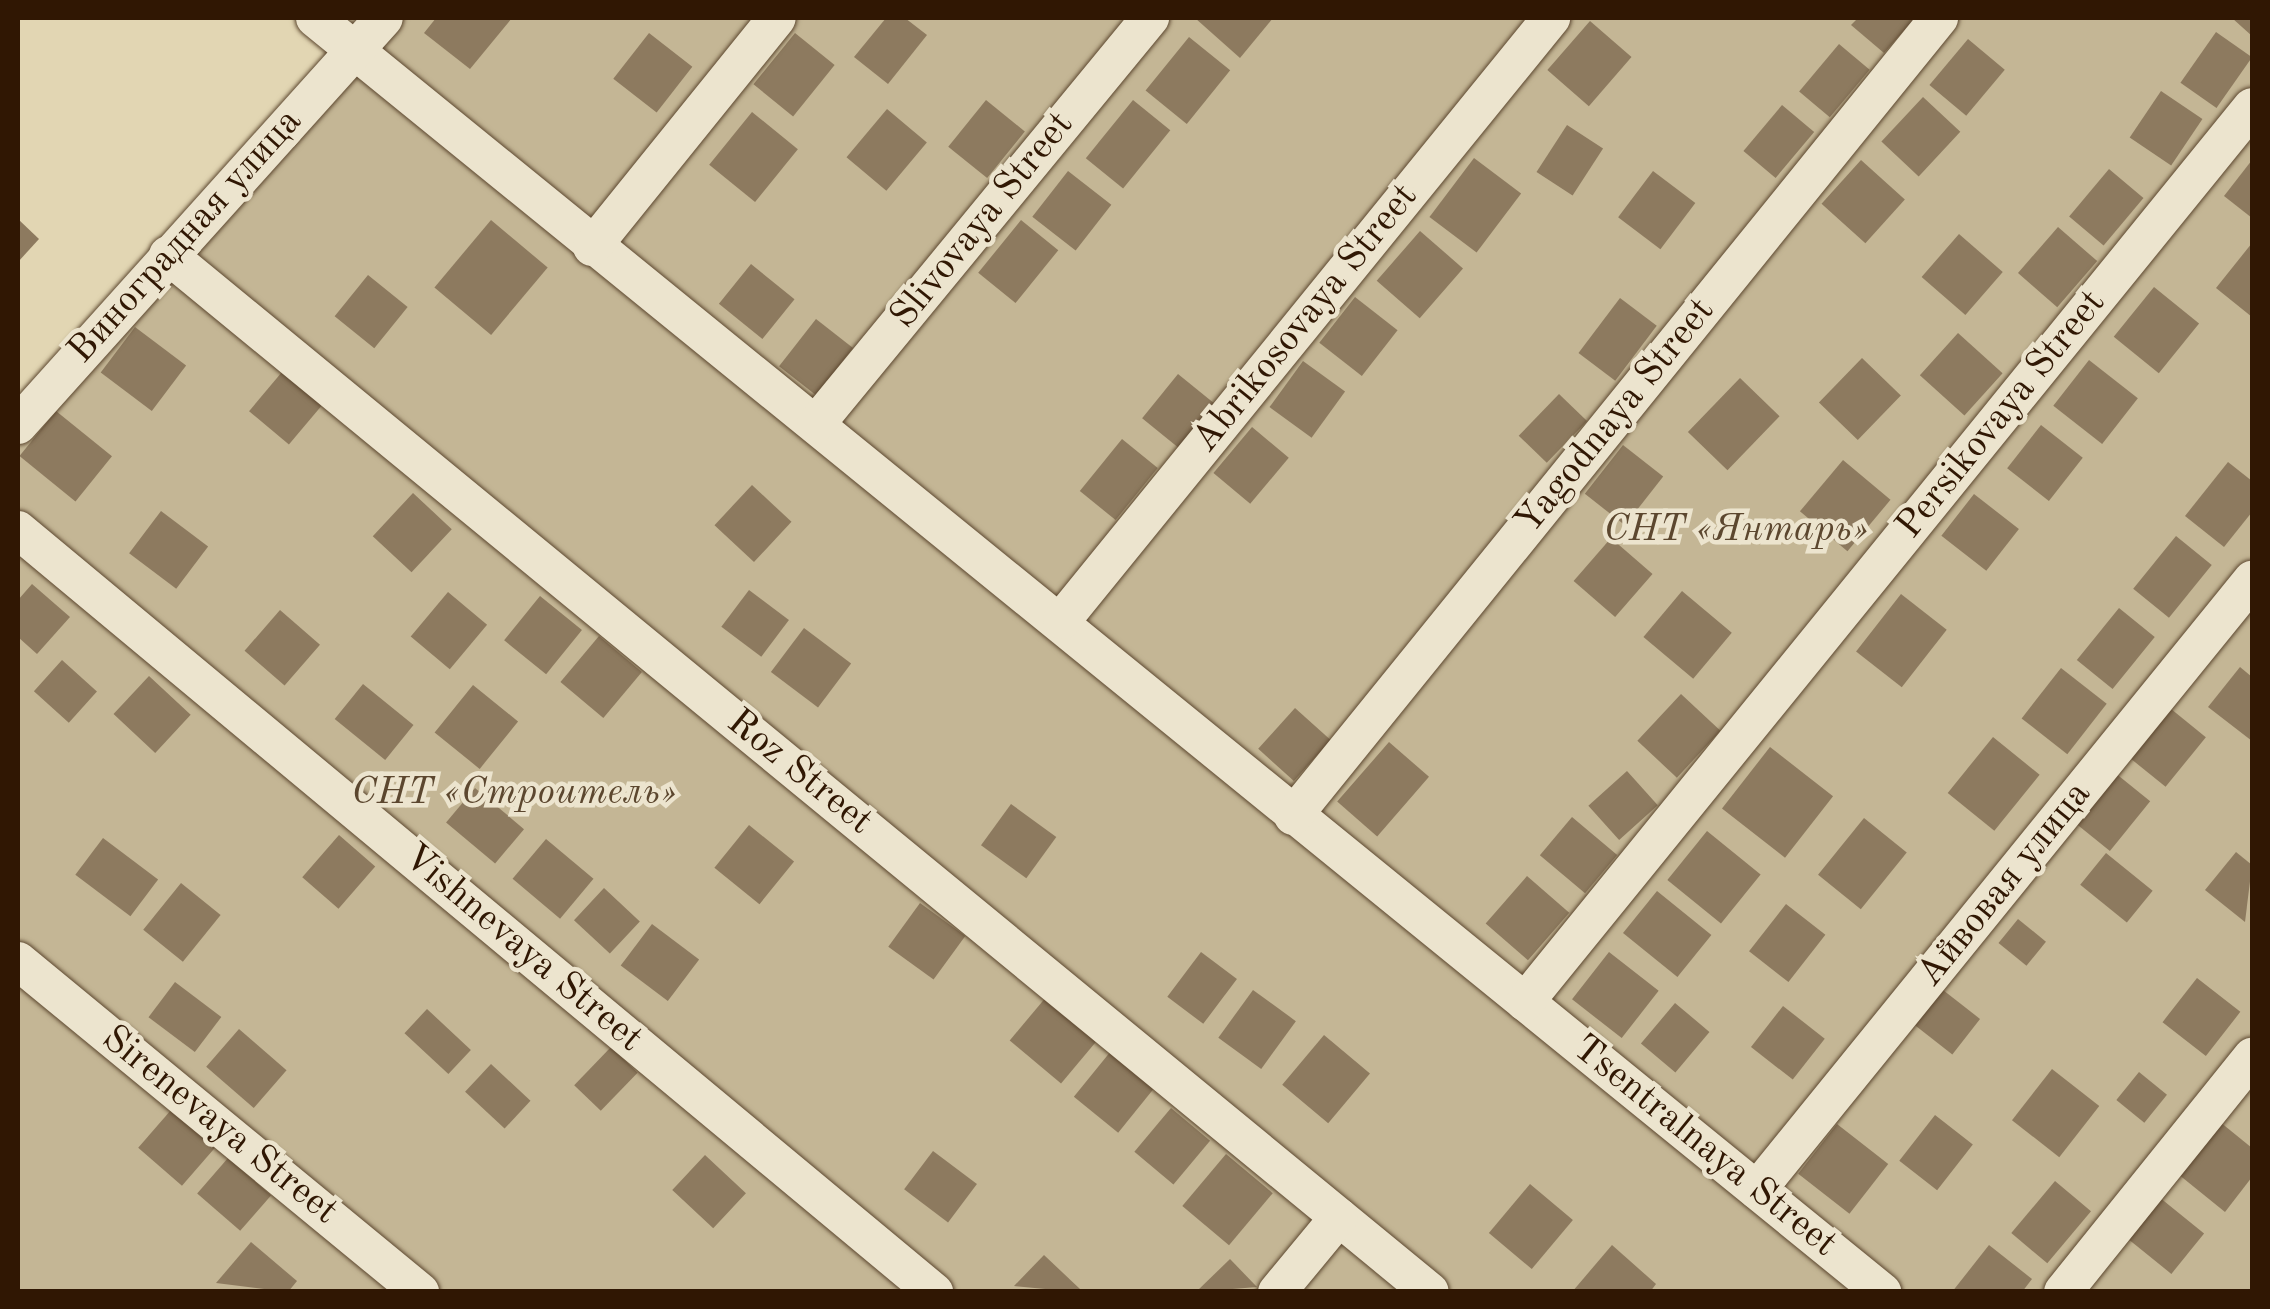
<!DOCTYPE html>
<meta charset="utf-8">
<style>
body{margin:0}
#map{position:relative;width:2270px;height:1309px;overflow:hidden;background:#e2d6b3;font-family:"Old Standard TT",serif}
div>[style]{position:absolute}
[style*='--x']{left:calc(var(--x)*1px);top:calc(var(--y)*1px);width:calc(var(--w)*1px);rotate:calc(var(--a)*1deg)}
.green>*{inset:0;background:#c4b695}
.building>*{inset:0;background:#8d7a5f;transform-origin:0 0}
.roads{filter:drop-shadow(0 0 2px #5c472f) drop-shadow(0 0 2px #5c472f)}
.street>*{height:38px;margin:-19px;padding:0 19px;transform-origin:19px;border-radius:19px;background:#ece4ce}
span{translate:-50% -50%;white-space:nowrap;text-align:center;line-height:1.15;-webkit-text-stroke:9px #ece4ce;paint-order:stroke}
.street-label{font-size:38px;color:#301703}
.park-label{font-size:38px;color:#5c472f;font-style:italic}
.frame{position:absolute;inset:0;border:20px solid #301703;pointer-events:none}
</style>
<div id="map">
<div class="green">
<i style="clip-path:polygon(366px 18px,2252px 18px,2252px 1291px,18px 1292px,18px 425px)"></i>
</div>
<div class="building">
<i style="clip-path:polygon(436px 18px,512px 18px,470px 69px,424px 33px)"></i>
<i style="clip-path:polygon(886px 18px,905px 18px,927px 35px,888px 84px,854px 57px)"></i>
<i style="clip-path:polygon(1195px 18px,1273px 18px,1240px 58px)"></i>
<i style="clip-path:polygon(1858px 18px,1915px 18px,1884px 53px,1851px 25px)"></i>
<i style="clip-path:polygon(2232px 18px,2252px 18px,2252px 36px)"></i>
<i style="left:1590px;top:21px;width:55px;height:65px;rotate:41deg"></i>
<i style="left:2216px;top:32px;width:44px;height:62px;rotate:35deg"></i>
<i style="left:649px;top:33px;width:55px;height:58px;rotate:38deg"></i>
<i style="left:795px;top:33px;width:51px;height:66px;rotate:39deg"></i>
<i style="left:1189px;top:37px;width:53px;height:69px;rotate:39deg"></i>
<i style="left:1968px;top:39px;width:48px;height:60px;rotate:40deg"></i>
<i style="left:1839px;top:44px;width:40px;height:62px;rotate:40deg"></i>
<i style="left:2161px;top:91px;width:50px;height:56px;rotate:34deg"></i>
<i style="left:1923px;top:97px;width:51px;height:61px;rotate:43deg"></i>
<i style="left:986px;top:100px;width:50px;height:60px;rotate:39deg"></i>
<i style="left:1133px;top:100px;width:48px;height:75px;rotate:39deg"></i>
<i style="left:1782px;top:105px;width:42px;height:60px;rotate:40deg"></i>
<i style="left:887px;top:109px;width:52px;height:63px;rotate:40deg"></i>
<i style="left:752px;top:112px;width:59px;height:68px;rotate:39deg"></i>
<i style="left:1567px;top:125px;width:43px;height:56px;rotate:33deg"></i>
<i style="left:1474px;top:158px;width:59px;height:74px;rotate:37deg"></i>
<i style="left:1861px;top:160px;width:59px;height:59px;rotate:42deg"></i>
<i style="clip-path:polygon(2252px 160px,2252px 218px,2224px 196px)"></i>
<i style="left:2109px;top:169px;width:45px;height:62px;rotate:40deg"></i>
<i style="left:1068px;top:171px;width:55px;height:58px;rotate:38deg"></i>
<i style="left:1653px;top:171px;width:53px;height:58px;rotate:37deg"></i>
<i style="clip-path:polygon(18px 219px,39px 239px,18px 262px)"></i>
<i style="left:491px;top:220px;width:74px;height:88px;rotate:40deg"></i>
<i style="left:1021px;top:220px;width:48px;height:68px;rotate:39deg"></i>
<i style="left:2058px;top:227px;width:52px;height:61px;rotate:41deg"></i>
<i style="left:1420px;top:231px;width:57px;height:66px;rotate:41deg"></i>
<i style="left:1959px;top:234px;width:58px;height:57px;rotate:41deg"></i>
<i style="clip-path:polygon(2252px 243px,2252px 317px,2216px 288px)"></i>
<i style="left:751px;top:264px;width:56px;height:51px;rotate:39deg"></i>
<i style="left:368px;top:275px;width:51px;height:53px;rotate:39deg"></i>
<i style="left:2154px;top:287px;width:58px;height:64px;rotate:39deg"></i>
<i style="left:1355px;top:297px;width:54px;height:58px;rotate:38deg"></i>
<i style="left:1620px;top:298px;width:46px;height:69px;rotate:37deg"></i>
<i style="left:816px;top:319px;width:47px;height:60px;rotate:38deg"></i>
<i style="left:135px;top:327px;width:64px;height:57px;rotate:37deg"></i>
<i style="left:1958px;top:333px;width:60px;height:57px;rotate:42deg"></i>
<i style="left:1862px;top:358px;width:54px;height:62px;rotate:44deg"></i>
<i style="left:2089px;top:360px;width:62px;height:58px;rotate:38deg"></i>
<i style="left:1303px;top:361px;width:52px;height:57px;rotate:36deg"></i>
<i style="left:287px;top:366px;width:52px;height:59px;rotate:40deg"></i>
<i style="left:1178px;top:374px;width:48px;height:57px;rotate:39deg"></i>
<i style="left:1740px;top:378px;width:55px;height:75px;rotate:44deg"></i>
<i style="left:1559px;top:394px;width:39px;height:58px;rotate:44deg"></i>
<i style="left:56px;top:411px;width:72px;height:58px;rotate:39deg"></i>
<i style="left:2041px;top:425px;width:53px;height:55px;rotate:38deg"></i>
<i style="left:1252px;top:427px;width:48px;height:60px;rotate:40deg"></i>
<i style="left:1122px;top:439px;width:46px;height:67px;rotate:39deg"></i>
<i style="left:1623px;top:445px;width:51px;height:62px;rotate:38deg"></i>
<i style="left:1843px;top:460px;width:62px;height:67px;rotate:40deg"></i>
<i style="clip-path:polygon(2228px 462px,2252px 481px,2252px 512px,2224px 547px,2185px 516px)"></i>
<i style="left:752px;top:485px;width:54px;height:55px;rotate:43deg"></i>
<i style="left:413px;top:493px;width:53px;height:59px;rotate:43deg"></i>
<i style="left:1974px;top:494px;width:57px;height:53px;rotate:38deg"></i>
<i style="left:161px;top:511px;width:59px;height:53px;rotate:37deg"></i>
<i style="left:2176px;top:536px;width:46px;height:68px;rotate:39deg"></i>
<i style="left:1611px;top:538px;width:55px;height:57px;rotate:41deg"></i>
<i style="clip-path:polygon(32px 584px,70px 617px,37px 654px,18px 637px,18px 600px)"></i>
<i style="left:749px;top:590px;width:50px;height:46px;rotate:37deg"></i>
<i style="left:1682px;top:591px;width:65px;height:60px;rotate:40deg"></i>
<i style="left:448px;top:592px;width:51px;height:58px;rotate:40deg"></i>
<i style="left:1901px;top:594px;width:58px;height:73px;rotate:38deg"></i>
<i style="left:540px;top:596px;width:54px;height:57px;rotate:39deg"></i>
<i style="left:2119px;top:608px;width:46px;height:67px;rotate:39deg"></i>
<i style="left:280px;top:610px;width:53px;height:54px;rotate:41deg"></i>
<i style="left:804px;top:628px;width:59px;height:55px;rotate:37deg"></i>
<i style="left:599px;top:636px;width:56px;height:60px;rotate:40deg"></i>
<i style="left:62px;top:660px;width:47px;height:42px;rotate:42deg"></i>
<i style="clip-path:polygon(2240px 667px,2252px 677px,2252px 741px,2208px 707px)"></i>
<i style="left:2061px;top:668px;width:58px;height:64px;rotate:38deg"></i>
<i style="left:149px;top:676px;width:57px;height:52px;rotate:43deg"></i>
<i style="left:363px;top:684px;width:65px;height:45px;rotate:39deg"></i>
<i style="left:473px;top:685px;width:58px;height:61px;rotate:39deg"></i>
<i style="left:1681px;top:694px;width:54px;height:64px;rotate:43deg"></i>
<i style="left:2160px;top:700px;width:59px;height:64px;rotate:39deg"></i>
<i style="left:1295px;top:708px;width:48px;height:55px;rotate:42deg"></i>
<i style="left:1993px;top:737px;width:60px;height:72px;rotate:39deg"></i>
<i style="left:1389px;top:742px;width:53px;height:79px;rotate:41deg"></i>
<i style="left:1770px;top:747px;width:80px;height:78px;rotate:38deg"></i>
<i style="left:2109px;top:768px;width:53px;height:64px;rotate:39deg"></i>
<i style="left:1627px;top:771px;width:46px;height:52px;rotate:48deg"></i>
<i style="left:475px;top:788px;width:64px;height:45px;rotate:40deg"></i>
<i style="left:1011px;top:804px;width:56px;height:51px;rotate:36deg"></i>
<i style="left:1572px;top:817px;width:59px;height:50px;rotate:40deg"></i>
<i style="left:1864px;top:818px;width:55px;height:73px;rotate:39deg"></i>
<i style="left:749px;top:825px;width:58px;height:55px;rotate:39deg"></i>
<i style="left:1707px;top:831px;width:69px;height:63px;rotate:39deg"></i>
<i style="left:339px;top:835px;width:48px;height:56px;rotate:41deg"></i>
<i style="left:103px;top:838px;width:69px;height:46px;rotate:37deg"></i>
<i style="left:546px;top:839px;width:62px;height:52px;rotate:40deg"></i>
<i style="clip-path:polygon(2236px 852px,2252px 865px,2245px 922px,2205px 890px)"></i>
<i style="left:2106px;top:853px;width:60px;height:41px;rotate:39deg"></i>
<i style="left:1527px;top:876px;width:56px;height:63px;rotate:41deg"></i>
<i style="left:181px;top:883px;width:51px;height:60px;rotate:39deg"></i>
<i style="left:604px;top:888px;width:49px;height:44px;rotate:43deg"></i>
<i style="left:1657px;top:891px;width:70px;height:54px;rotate:39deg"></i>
<i style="left:920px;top:903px;width:56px;height:54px;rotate:36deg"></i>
<i style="left:1786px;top:904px;width:50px;height:60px;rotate:38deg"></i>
<i style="left:2018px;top:919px;width:36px;height:31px;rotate:39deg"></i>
<i style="left:652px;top:924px;width:59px;height:52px;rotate:37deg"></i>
<i style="left:1201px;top:952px;width:45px;height:56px;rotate:37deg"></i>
<i style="left:1609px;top:952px;width:63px;height:60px;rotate:38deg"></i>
<i style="left:2197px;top:978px;width:55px;height:56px;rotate:38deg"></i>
<i style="left:175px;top:982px;width:58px;height:44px;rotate:37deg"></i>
<i style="left:1253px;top:990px;width:53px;height:59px;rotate:36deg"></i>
<i style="left:1943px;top:990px;width:47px;height:45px;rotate:38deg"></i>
<i style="left:1047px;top:996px;width:67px;height:58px;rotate:40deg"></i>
<i style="left:1675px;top:1003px;width:45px;height:53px;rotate:40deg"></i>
<i style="left:1783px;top:1006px;width:53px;height:52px;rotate:38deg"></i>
<i style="left:427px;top:1009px;width:60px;height:33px;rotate:43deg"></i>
<i style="left:239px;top:1029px;width:63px;height:50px;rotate:41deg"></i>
<i style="left:1324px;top:1035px;width:60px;height:65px;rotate:40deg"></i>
<i style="left:611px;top:1047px;width:37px;height:53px;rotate:44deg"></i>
<i style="left:1111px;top:1051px;width:57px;height:59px;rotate:39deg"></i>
<i style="left:491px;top:1064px;width:54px;height:38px;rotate:43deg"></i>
<i style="left:2052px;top:1069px;width:60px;height:65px;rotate:38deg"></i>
<i style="left:2139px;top:1072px;width:36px;height:36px;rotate:39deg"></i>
<i style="left:1171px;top:1108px;width:51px;height:57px;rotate:40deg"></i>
<i style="left:171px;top:1110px;width:58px;height:50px;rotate:41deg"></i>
<i style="left:1935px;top:1115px;width:48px;height:58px;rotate:38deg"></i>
<i style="clip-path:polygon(2220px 1122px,2252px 1148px,2252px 1177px,2225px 1212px,2178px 1174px)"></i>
<i style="left:1837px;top:1124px;width:65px;height:63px;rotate:38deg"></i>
<i style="left:933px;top:1151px;width:55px;height:48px;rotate:37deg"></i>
<i style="left:1226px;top:1154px;width:61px;height:68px;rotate:40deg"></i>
<i style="left:705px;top:1155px;width:56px;height:48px;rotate:43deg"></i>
<i style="left:228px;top:1158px;width:57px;height:47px;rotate:41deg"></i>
<i style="left:2055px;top:1181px;width:47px;height:68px;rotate:40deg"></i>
<i style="left:1530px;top:1184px;width:56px;height:64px;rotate:40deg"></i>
<i style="left:2159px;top:1197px;width:58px;height:52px;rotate:39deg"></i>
<i style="clip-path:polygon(251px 1242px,297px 1281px,288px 1292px,216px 1283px)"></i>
<i style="clip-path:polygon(1612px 1245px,1656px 1284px,1650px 1292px,1572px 1292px)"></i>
<i style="clip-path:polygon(1989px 1245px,2032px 1279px,2022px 1292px,1952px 1292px)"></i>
<i style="clip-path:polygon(1044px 1255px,1080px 1289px,1077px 1292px,1014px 1286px)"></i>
<i style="clip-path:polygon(1230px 1259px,1257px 1287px,1196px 1292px)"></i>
</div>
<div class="roads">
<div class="street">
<i style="--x:315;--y:18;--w:2020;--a:39.11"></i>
<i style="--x:592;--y:247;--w:294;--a:-51.1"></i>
<i style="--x:168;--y:255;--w:1633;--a:39.41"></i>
<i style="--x:816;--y:424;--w:526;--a:-50.56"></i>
<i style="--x:18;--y:425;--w:547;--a:-48.04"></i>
<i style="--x:18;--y:530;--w:1192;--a:39.76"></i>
<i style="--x:1062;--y:620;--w:776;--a:-50.91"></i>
<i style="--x:1293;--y:816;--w:1027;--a:-51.01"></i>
<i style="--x:18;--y:961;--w:521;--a:39.47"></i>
<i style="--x:1525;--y:1002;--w:1153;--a:-50.91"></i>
<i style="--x:1757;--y:1190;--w:786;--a:-50.94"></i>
<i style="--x:1277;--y:1292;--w:97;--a:-50.4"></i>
<i style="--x:2063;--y:1292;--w:302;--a:-51.2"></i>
</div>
</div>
<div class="street-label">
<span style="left:983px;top:221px;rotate:-51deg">Slivovaya Street</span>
<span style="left:186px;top:237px;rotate:-48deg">Виноградная улица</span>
<span style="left:1306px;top:319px;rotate:-51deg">Abrikosovaya Street</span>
<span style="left:2002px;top:415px;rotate:-51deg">Persikovaya Street</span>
<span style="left:1616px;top:417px;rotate:-51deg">Yagodnaya Street</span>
<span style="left:799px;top:773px;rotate:39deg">Roz Street</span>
<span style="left:2005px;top:885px;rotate:-51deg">Айвовая улица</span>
<span style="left:522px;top:949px;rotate:40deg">Vishnevaya Street</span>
<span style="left:219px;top:1126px;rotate:39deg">Sirenevaya Street</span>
<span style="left:1704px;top:1147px;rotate:39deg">Tsentralnaya Street</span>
</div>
<div class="park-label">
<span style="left:1736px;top:531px">СНТ «Янтарь»</span>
<span style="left:514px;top:794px">СНТ «Строитель»</span>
</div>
<div class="frame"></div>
</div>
